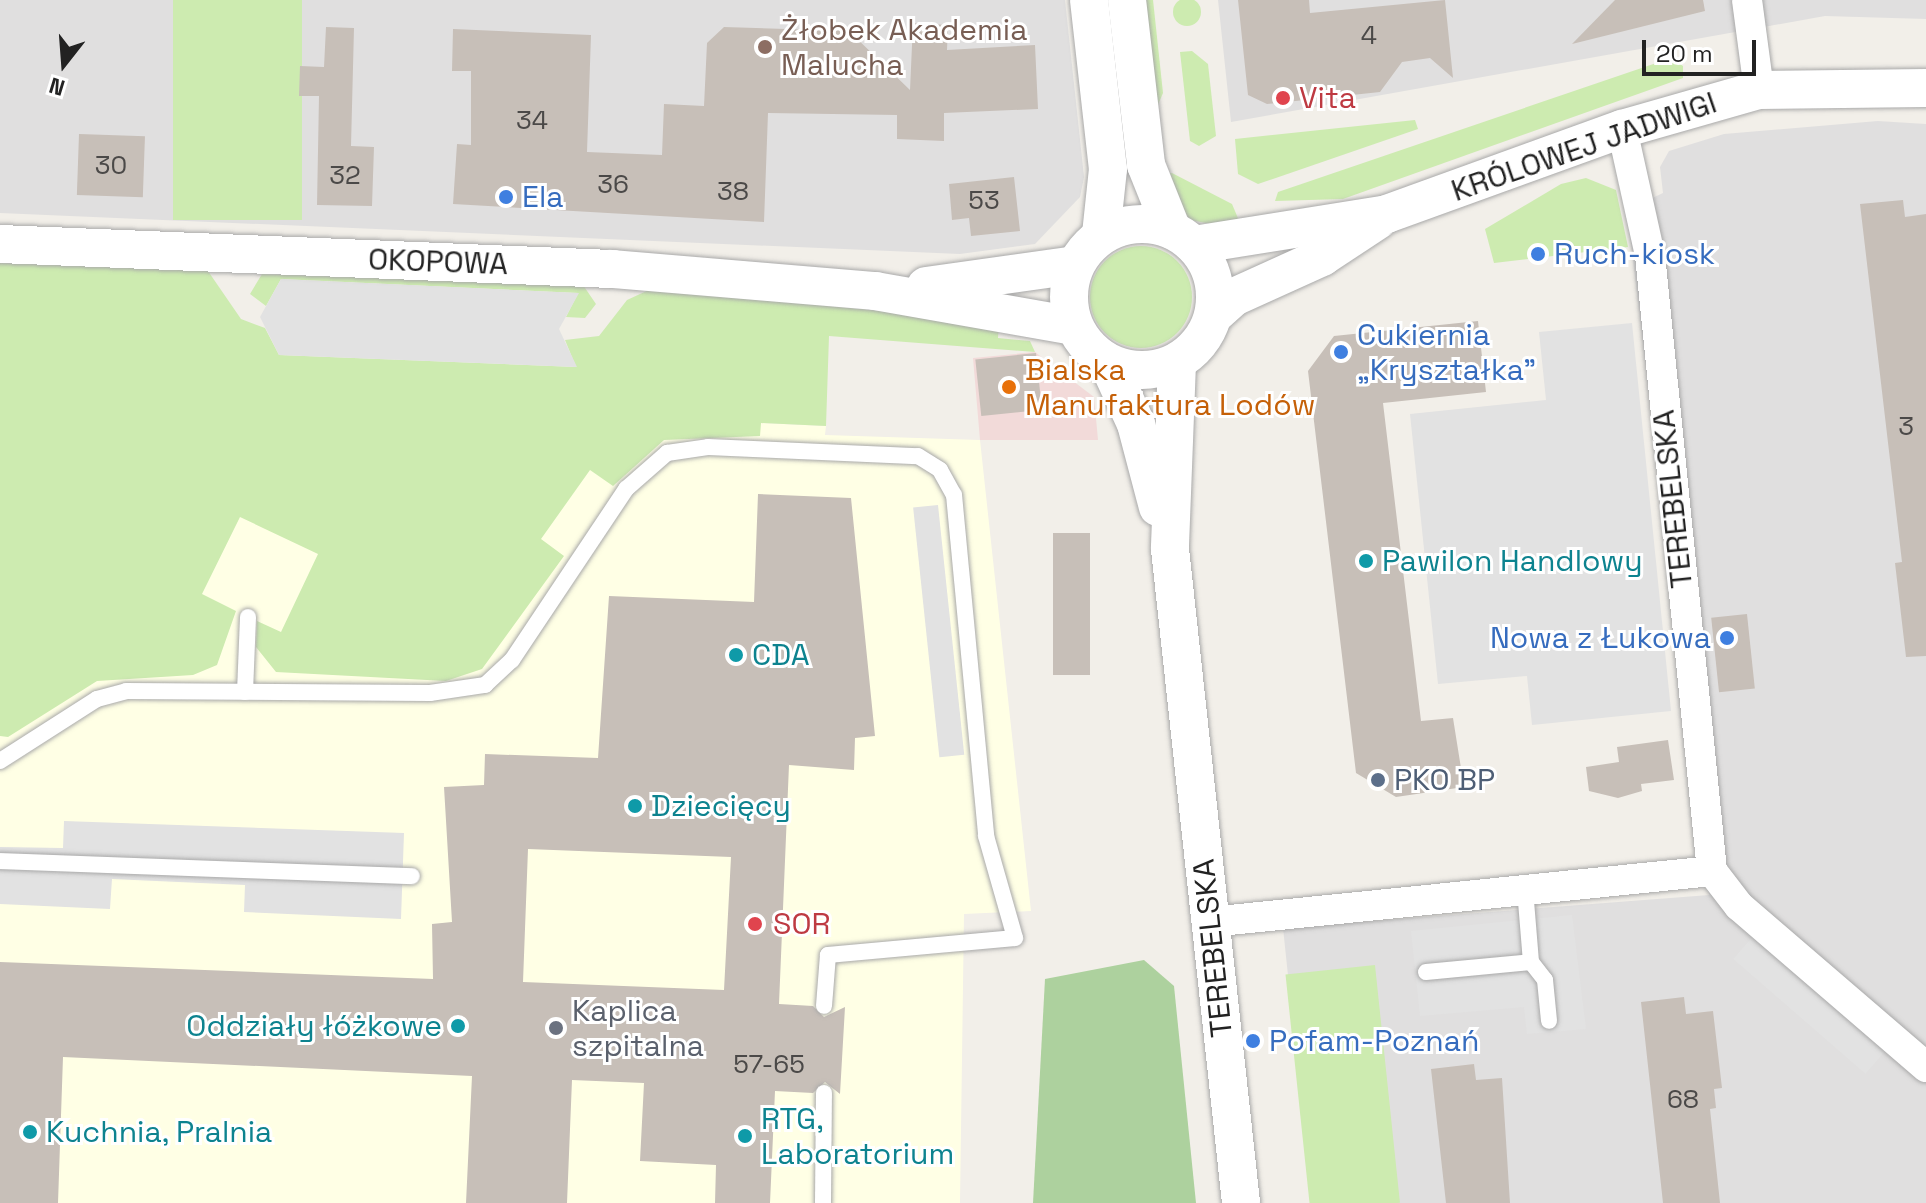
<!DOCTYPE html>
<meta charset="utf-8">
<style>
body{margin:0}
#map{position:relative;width:1926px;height:1203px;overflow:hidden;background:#f2efe9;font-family:"Space Grotesk",sans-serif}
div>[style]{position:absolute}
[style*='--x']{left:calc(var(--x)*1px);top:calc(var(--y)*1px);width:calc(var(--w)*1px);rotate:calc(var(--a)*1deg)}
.residential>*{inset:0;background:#e0dfdf}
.commercial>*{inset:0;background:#f2dad9}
.education>*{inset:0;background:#ffffe5}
.grass>*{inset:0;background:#cdebb0;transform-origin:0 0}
.round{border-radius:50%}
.forest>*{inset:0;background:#add19e}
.parking>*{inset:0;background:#e2e2e2;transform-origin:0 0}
.building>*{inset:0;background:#c7bfb8;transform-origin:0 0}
.roads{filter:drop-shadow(0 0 2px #a9a9a9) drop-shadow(0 0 2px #a9a9a9)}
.service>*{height:16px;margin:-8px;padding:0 8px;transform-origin:8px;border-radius:8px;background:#fff}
.minor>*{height:30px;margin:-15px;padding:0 15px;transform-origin:15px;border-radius:15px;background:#fff}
.tertiary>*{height:38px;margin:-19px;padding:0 19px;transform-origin:19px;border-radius:19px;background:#fff}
.tertiary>.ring{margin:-19px;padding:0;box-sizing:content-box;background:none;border:38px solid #fff;border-radius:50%}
.dots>*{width:22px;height:22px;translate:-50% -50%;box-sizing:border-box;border:4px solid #fff;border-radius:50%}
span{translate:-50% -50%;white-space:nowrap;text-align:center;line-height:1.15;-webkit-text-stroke:6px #fff;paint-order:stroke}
.number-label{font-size:26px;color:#4b4948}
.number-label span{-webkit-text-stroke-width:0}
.education-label{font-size:30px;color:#785e54}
.left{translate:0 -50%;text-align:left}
.health-label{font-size:30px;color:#be3a42}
.street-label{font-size:30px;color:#222}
.shop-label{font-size:30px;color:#366cbe}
.right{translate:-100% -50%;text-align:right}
.food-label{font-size:30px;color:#c56008}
.culture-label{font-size:30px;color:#0d838f}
.service-label{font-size:30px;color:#4e5e75}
.worship-label{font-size:30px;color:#5b616d}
.north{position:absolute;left:24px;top:24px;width:80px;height:80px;-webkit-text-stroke:6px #fff;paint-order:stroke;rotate:197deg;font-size:22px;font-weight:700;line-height:32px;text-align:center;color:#222}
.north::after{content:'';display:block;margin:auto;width:28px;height:36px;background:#222;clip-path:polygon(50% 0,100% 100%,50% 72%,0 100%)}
.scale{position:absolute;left:1642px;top:40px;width:114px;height:36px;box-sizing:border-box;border:4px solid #222;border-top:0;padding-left:10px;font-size:24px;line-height:28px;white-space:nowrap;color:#222;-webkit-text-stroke:6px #fff;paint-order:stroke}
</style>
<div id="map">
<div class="residential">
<i style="clip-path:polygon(0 0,1065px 0,1084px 177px,1080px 197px,1035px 244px,960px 254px,0 213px)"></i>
<i style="clip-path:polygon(1218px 0,1926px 0,1926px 19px,1825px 16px,1231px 122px)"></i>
<i style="clip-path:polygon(1878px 121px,1926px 124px,1926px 1203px,1312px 1203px,1283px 928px,1709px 895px,1627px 210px,1663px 193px,1660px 167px,1669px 151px,1724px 134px)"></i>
</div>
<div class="commercial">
<i style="clip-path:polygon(1035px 352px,1094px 397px,1098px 440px,980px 440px,973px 358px)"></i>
</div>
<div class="education">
<i style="clip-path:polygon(0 388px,826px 426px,825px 435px,980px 440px,1031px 911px,964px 914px,960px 1203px,0 1203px)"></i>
</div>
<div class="grass">
<i class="round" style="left:1173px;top:-2px;width:28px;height:28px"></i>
<i style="left:173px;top:0;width:129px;height:220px"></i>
<i style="clip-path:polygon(1140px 0,1153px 0,1163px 93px,1154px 114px)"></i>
<i style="clip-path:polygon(1192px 51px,1208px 64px,1216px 136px,1199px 146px,1190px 141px,1180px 52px)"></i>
<i style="clip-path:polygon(1671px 58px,1683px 66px,1683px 78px,1343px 199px,1275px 201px,1278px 192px)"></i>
<i style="clip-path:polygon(1415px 120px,1418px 129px,1258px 184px,1238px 174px,1235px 139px)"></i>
<i style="clip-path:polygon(1172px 173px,1232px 204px,1243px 230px,1190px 220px,1161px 175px)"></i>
<i style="clip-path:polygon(1586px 178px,1616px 190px,1628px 247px,1494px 263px,1485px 229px,1561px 184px)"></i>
<i class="round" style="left:1090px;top:246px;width:102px;height:102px"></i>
<i style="clip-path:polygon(0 263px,208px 271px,241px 319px,265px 328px,279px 355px,576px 367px,565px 340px,599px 336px,627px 300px,653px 288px,999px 323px,998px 338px,1030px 341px,1035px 352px,829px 336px,826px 426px,761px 423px,760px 436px,664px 440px,613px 486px,590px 470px,541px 539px,564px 556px,482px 669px,446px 681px,276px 672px,256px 647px,257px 621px,281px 632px,318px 554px,240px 517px,202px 594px,236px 611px,217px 665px,193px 675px,97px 681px,8px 737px,0 736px)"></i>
<i style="clip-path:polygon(262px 274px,583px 285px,596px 304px,585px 318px,566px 317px,578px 293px,281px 279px,266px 306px,250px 294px)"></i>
<i style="left:1375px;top:965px;width:239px;height:90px;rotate:84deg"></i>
</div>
<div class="forest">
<i style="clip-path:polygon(1144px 960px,1174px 986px,1196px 1203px,1033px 1203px,1045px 979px)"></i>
</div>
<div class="parking">
<i style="clip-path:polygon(281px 279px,579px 293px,559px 329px,577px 367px,279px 355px,260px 317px)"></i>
<i style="clip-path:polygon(1632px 323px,1671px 711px,1532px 725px,1527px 676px,1438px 684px,1410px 414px,1546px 400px,1539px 332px)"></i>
<i style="left:938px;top:505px;width:251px;height:25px;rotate:84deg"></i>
<i style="clip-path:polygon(64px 821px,404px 833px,401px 919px,244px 912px,245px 885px,112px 879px,110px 909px,0 904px,0 847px,63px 848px)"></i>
<i style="clip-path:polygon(1572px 915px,1586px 1029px,1527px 1034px,1524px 1007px,1420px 1016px,1411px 931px)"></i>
<i style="left:1755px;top:934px;width:175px;height:33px;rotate:41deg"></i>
</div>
<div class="building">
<i style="clip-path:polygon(1238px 0,1309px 0,1310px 13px,1445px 0,1453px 78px,1430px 58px,1402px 62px,1380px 92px,1267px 104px,1248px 95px)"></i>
<i style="clip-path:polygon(1615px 0,1703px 0,1705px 11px,1572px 44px)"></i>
<i style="clip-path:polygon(913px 23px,948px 25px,947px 50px,1035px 45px,1038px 109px,944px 113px,944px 141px,897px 139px,897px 115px,768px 113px,764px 222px,453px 204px,457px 144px,471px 145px,471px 71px,452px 71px,453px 29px,591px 35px,587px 152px,662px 155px,664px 104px,704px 106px,707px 43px,724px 27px,849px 31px,910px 90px)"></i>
<i style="clip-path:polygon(326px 27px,354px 28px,351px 146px,374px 147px,372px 206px,317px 205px,319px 96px,299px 96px,300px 66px,324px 67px)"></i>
<i style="left:79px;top:134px;width:66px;height:61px;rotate:2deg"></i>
<i style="clip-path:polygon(1014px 177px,1020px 231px,971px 236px,969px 218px,952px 220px,949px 184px)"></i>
<i style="clip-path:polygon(1903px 200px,1905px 217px,1926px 214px,1926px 656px,1906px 657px,1895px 563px,1902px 562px,1860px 204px)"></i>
<i style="clip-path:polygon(1478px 321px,1486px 392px,1383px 403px,1421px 721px,1453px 718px,1464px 787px,1396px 797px,1356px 773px,1308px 371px,1334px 336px)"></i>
<i style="left:1036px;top:353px;width:57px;height:61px;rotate:84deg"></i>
<i style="clip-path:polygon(evenodd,758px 494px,851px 498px,875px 736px,855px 738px,854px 770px,789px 765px,779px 1004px,813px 1006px,824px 1017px,845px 1007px,840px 1094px,825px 1082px,813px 1093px,775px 1091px,770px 1203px,715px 1203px,716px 1165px,640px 1161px,644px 1083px,572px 1080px,567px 1203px,466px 1203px,472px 1076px,63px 1057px,58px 1203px,0 1203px,0 962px,433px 979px,432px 924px,452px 922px,444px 787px,484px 785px,485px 754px,598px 758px,609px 596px,754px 602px,758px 494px,528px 849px,731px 857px,724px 990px,523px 982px,528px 849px)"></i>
<i style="left:1053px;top:533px;width:37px;height:142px"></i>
<i style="left:1747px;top:614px;width:75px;height:36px;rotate:84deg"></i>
<i style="clip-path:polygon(1668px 740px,1674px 780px,1641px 784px,1642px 791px,1618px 798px,1589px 791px,1586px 767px,1619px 762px,1617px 747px)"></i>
<i style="clip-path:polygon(1684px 997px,1686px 1014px,1713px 1011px,1722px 1088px,1714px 1089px,1716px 1108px,1710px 1109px,1720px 1203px,1663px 1203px,1641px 1002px)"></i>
<i style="clip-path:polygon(1474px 1064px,1476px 1080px,1502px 1078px,1510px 1203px,1446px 1203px,1431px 1069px)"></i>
</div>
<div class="roads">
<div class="service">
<i style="--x:245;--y:692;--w:75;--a:-87.7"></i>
<i style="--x:0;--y:761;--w:115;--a:-32.6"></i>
<i style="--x:97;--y:699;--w:30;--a:-15"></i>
<i style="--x:126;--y:691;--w:304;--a:0.4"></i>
<i style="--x:430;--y:693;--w:56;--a:-8.3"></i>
<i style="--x:485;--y:685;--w:37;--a:-43"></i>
<i style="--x:512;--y:660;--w:206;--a:-56.3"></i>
<i style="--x:626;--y:489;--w:55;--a:-41.3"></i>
<i style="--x:667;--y:453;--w:41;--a:-8.3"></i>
<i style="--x:708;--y:447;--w:210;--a:2.5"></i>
<i style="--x:918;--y:456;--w:26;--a:32"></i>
<i style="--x:940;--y:470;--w:29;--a:61"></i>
<i style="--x:954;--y:495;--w:342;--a:84.6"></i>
<i style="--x:986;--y:836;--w:106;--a:74.1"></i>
<i style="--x:1015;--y:938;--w:188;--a:174.8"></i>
<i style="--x:828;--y:955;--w:51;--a:94.5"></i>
<i style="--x:0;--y:861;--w:412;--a:2.1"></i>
<i style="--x:1531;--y:962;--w:23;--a:52"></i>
<i style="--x:1545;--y:980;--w:41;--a:84.4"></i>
<i style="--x:1426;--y:972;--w:105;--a:-5.4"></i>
<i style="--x:1531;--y:962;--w:73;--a:-94.7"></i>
<i style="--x:823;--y:1203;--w:110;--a:-89.5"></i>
</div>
<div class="minor">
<i style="--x:1747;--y:0;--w:91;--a:82.4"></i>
<i style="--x:1622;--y:129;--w:129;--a:77.5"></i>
<i style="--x:1650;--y:255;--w:619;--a:84.25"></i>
<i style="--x:1712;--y:871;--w:44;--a:52.4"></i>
<i style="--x:1739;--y:906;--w:247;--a:40.7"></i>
<i style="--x:1210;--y:922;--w:505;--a:-5.8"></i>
</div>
<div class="tertiary">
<i style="--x:1089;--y:0;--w:170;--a:83.6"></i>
<i style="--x:1108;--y:169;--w:66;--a:96.1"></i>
<i style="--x:1127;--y:0;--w:166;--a:83.4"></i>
<i style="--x:1146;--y:165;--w:70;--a:68.2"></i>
<i class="ring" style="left:1069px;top:224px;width:108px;height:108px"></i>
<i style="--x:0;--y:244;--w:613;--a:2.34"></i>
<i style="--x:612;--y:269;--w:264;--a:4.8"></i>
<i style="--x:875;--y:291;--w:202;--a:10"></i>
<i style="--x:1194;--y:245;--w:195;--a:-9.1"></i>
<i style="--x:1387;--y:214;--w:250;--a:-19.9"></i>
<i style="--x:1622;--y:129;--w:142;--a:-15.9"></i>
<i style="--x:1759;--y:90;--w:167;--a:-0.7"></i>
<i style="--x:926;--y:286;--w:151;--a:-8"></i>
<i style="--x:1214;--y:315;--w:27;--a:-42"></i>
<i style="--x:1234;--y:297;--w:97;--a:-24.4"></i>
<i style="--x:1322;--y:257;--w:67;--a:-33.5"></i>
<i style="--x:1108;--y:363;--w:67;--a:65.3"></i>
<i style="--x:1136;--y:424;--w:86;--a:75.2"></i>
<i style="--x:1177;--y:363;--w:186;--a:92.2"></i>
<i style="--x:1170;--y:549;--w:658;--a:83.8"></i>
</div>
</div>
<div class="dots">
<i style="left:765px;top:47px;background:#8d6e63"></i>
<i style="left:1283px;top:98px;background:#e0444e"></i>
<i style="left:506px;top:197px;background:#3f7fe0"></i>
<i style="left:1538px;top:254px;background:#3f7fe0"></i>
<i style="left:1341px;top:352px;background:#3f7fe0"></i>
<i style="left:1009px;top:387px;background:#e8710a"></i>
<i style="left:1366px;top:561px;background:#0f9aa8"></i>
<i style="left:1727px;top:638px;background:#3f7fe0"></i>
<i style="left:736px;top:655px;background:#0f9aa8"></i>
<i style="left:1378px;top:780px;background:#5c6f8a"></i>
<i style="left:635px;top:806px;background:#0f9aa8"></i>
<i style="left:755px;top:924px;background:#e0444e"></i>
<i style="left:458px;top:1026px;background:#0f9aa8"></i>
<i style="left:556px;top:1028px;background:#6b7280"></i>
<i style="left:1253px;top:1041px;background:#3f7fe0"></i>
<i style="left:30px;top:1132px;background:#0f9aa8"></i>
<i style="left:745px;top:1136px;background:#0f9aa8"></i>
</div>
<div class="number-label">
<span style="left:1369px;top:36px">4</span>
<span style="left:532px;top:121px">34</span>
<span style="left:111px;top:166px">30</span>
<span style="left:345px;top:176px">32</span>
<span style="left:613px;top:185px">36</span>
<span style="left:733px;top:192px">38</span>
<span style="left:984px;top:201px">53</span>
<span style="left:1906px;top:427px">3</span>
<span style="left:769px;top:1065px">57-65</span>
<span style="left:1683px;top:1100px">68</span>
</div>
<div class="education-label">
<span class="left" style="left:781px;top:47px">Żłobek Akademia<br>Malucha</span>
</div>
<div class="health-label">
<span class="left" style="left:1299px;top:98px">Vita</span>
<span class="left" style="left:773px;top:924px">SOR</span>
</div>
<div class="street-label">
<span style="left:1584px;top:147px;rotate:-19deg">KRÓLOWEJ JADWIGI</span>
<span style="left:438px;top:262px;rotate:2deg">OKOPOWA</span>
<span style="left:1673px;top:499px;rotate:-96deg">TEREBELSKA</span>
<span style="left:1213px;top:948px;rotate:-96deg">TEREBELSKA</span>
</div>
<div class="shop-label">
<span class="left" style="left:522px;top:197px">Ela</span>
<span class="left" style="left:1554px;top:254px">Ruch-kiosk</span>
<span class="left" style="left:1357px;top:352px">Cukiernia<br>„Kryształka”</span>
<span class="right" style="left:1711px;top:638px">Nowa z Łukowa</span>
<span class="left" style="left:1269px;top:1041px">Pofam-Poznań</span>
</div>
<div class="food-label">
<span class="left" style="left:1025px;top:387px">Bialska<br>Manufaktura Lodów</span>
</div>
<div class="culture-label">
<span class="left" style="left:1382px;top:561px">Pawilon Handlowy</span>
<span class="left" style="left:752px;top:655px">CDA</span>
<span class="left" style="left:651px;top:806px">Dziecięcy</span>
<span class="right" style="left:442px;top:1026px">Oddziały łóżkowe</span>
<span class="left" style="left:761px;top:1136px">RTG,<br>Laboratorium</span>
<span class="left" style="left:46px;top:1132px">Kuchnia, Pralnia</span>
</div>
<div class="service-label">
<span class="left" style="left:1394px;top:780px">PKO BP</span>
</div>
<div class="worship-label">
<span class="left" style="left:572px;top:1028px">Kaplica<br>szpitalna</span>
</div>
<div class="north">N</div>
<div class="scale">20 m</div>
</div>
